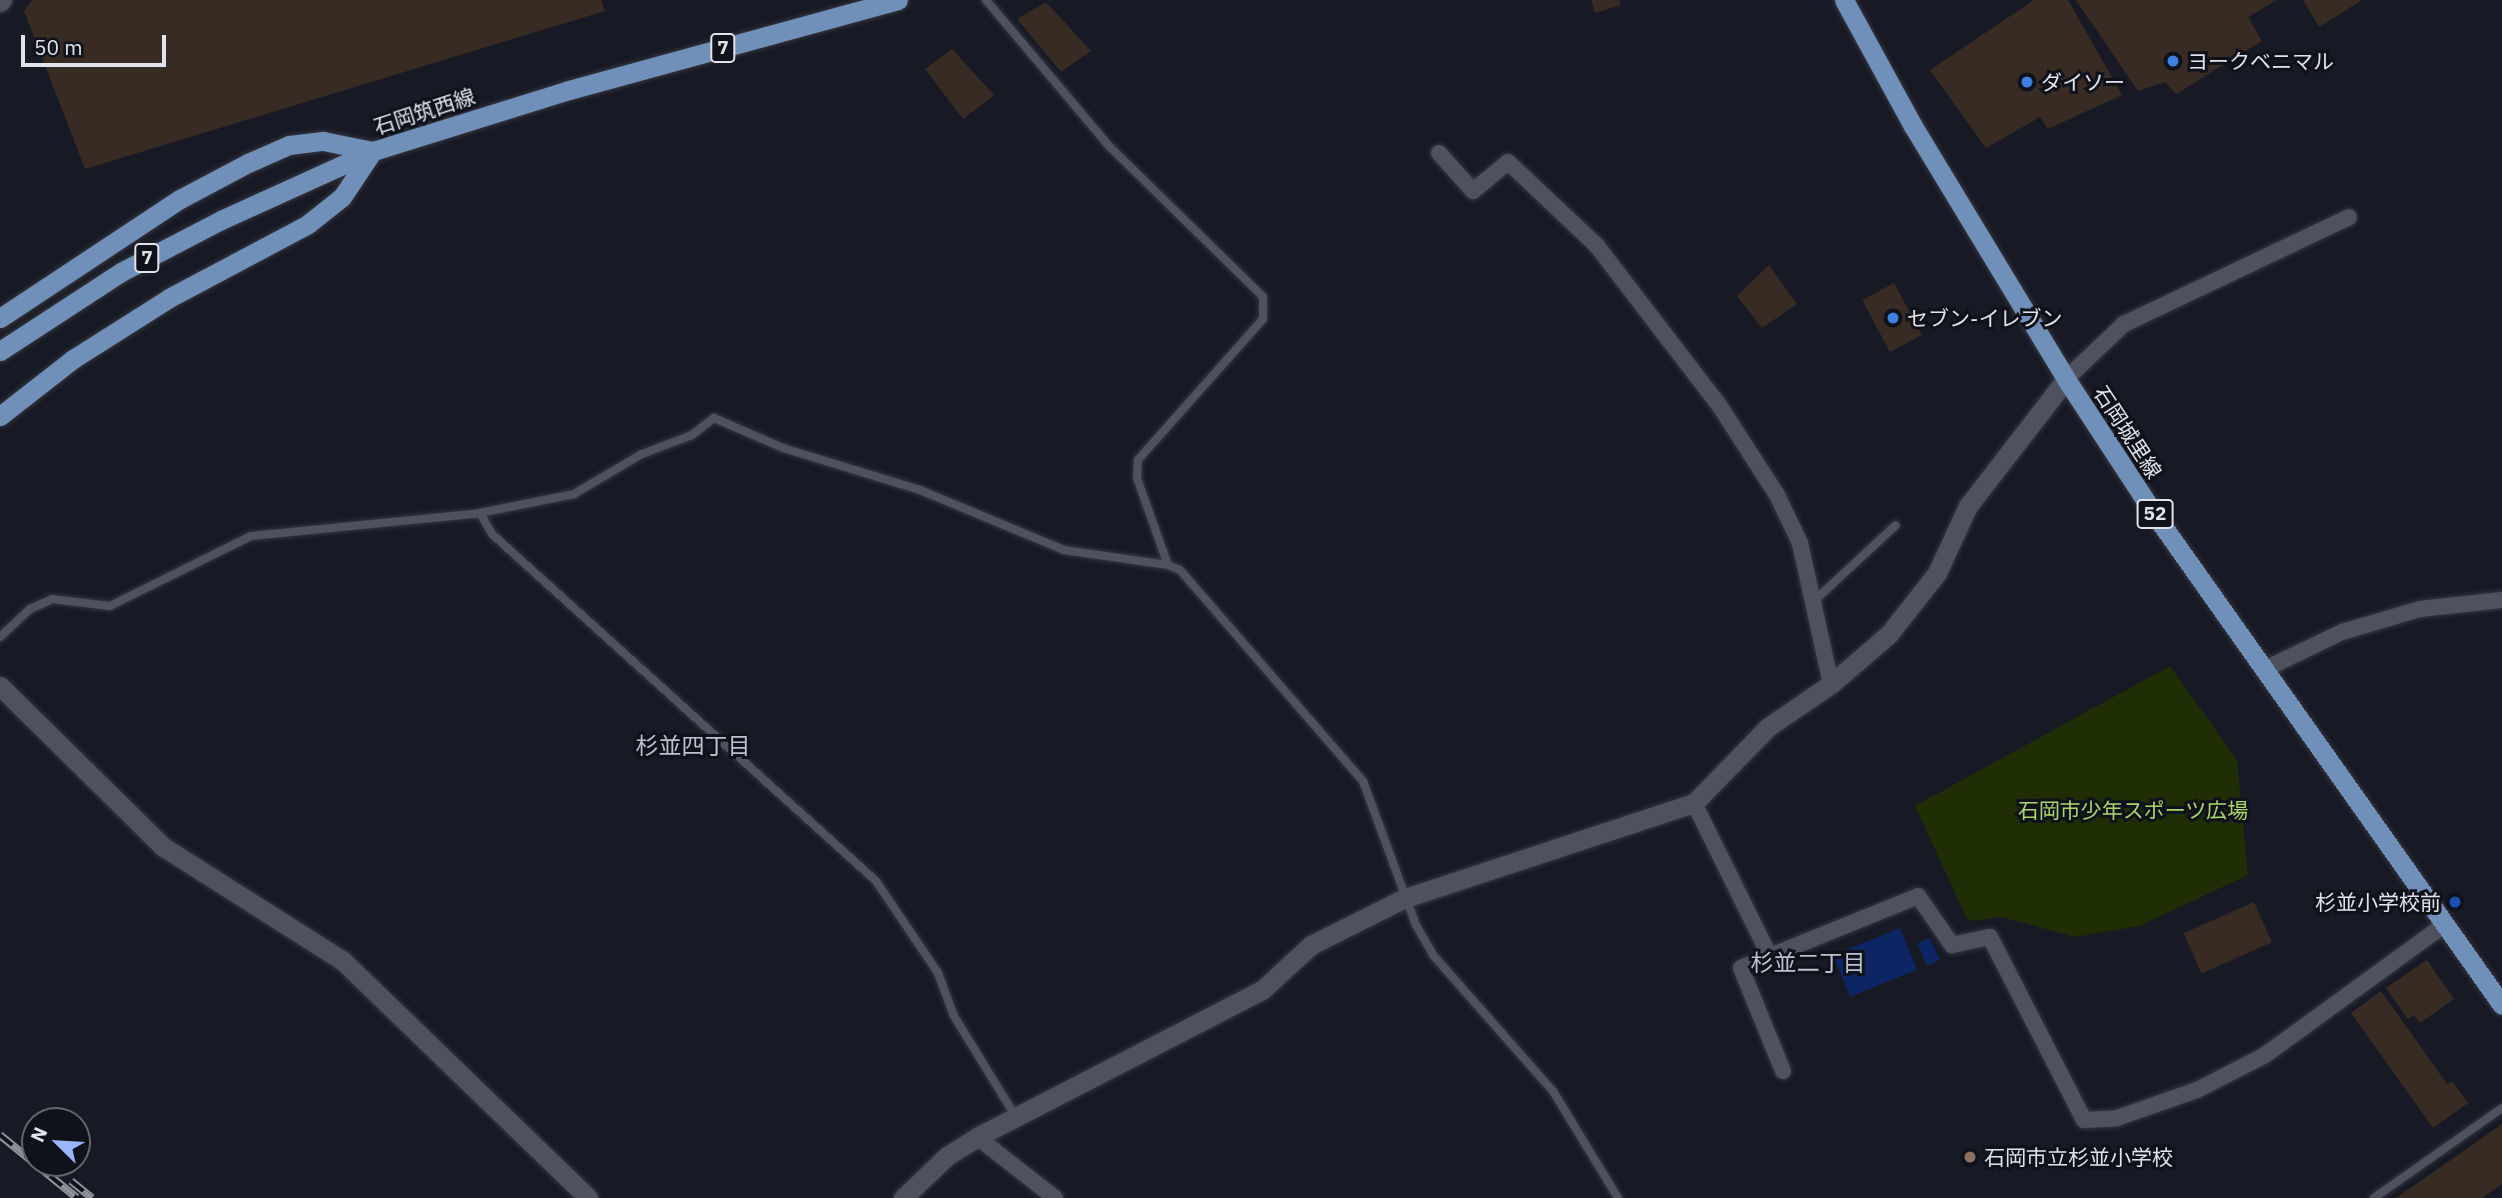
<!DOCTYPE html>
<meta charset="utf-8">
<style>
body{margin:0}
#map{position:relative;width:2502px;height:1198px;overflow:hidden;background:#171a25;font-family:"IBM Plex Sans","Noto Sans JP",sans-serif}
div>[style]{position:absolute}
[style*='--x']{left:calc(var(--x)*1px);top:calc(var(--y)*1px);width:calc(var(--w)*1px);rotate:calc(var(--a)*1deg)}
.green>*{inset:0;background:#1f2e04}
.water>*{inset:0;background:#0d2562;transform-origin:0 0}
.building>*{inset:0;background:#372b24;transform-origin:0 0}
.roads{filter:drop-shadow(0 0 2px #35363f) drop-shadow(0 0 2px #35363f)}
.service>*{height:8px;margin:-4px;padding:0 4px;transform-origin:4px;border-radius:4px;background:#4e515e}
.minor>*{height:16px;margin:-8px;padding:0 8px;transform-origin:8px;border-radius:8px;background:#4e515e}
.tertiary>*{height:19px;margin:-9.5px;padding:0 9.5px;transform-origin:9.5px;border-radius:9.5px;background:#4e515e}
.primary>*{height:19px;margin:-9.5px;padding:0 9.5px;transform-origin:9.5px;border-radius:9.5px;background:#7190b9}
.rail>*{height:8px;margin-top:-4px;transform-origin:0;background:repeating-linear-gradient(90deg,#0f111b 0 16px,#8f919b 0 32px);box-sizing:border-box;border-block:2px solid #8f919b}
.dots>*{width:19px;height:19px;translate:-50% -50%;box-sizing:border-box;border:4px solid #0f111b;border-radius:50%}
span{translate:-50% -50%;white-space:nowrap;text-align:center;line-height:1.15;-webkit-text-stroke:6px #0f111b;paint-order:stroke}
.shield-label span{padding:2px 5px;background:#0f111b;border:2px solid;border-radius:5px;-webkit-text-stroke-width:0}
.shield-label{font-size:19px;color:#e1e3eb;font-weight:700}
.poi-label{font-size:21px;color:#e1e3eb}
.left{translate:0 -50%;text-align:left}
.right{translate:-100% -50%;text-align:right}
.street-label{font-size:21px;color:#e1e3eb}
.park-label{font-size:21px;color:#aad56b}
.neighbourhood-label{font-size:23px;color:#bcc0cf}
.north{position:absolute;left:21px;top:1107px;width:70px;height:70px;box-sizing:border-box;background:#0f111b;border:2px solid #63656e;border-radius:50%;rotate:294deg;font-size:19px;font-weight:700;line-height:28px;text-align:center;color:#e1e3eb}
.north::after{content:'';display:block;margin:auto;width:24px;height:32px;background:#9bb5fd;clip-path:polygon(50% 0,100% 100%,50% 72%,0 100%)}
.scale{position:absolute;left:21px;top:35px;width:145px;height:32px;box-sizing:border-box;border:4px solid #e1e3eb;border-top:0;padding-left:9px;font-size:21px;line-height:24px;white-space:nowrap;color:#e1e3eb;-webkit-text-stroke:5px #0f111b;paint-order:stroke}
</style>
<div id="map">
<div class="green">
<i style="clip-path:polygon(2170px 666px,2237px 760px,2248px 875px,2139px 926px,2075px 937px,2002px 917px,1968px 921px,1915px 806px)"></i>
</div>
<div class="water">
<i style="left:1900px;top:928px;width:45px;height:72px;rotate:68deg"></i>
<i style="left:1930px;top:938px;width:24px;height:14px;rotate:66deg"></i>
</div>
<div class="building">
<i style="clip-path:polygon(32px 0,601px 0,605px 11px,85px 169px,24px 11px)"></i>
<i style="clip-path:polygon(1591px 0,1619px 0,1621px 5px,1595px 13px)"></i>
<i style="clip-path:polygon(2034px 0,2068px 0,2122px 95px,2048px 129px,2040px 117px,1986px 148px,1930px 70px)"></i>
<i style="clip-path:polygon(2076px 0,2277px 0,2248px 17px,2262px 41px,2176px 94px,2165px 82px,2138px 91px)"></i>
<i style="clip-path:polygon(2303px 0,2362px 0,2319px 27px)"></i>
<i style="clip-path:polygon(1046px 2px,1091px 51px,1061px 72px,1017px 19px)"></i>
<i style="clip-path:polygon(952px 49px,994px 95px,963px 119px,925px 69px)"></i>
<i style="clip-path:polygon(1769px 265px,1797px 304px,1762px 328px,1737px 296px)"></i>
<i style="left:1894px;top:283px;width:59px;height:36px;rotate:62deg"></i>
<i style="left:2254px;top:902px;width:44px;height:77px;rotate:66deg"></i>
<i style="clip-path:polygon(2427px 960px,2454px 999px,2420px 1023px,2414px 1015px,2408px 1019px,2386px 988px)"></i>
<i style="clip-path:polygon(2381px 991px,2447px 1084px,2452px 1081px,2468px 1103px,2433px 1128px,2351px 1013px)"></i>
<i style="clip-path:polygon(2502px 1124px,2502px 1184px,2482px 1198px,2396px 1198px)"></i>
</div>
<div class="roads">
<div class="service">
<i style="--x:986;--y:0;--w:192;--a:49.9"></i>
<i style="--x:1110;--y:147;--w:214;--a:44.4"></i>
<i style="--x:1263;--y:297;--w:22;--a:90"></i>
<i style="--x:1263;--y:319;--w:188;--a:131.6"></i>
<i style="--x:1138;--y:460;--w:18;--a:93"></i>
<i style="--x:1137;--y:478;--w:92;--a:70.4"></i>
<i style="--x:480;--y:513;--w:24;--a:60"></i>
<i style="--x:492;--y:534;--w:518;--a:42.1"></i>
<i style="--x:876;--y:881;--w:111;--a:56"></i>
<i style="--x:938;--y:973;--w:46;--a:69.6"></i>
<i style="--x:954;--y:1016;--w:119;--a:58.5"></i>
<i style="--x:1815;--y:600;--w:110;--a:-42.8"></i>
<i style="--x:0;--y:637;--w:41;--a:-43"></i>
<i style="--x:30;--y:609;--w:24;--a:-24"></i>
<i style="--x:52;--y:599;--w:58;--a:6.9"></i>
<i style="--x:110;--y:606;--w:157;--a:-26.4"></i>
<i style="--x:251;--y:536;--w:230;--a:-5.7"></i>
<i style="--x:480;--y:513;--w:96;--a:-11.4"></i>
<i style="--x:574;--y:494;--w:79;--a:-30.5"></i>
<i style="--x:642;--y:454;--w:53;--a:-20.8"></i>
<i style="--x:692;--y:435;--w:28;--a:-38"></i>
<i style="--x:714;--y:418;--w:75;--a:23.5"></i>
<i style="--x:783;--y:448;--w:143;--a:17"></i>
<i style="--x:920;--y:490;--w:156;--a:22.6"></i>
<i style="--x:1064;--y:550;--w:105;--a:8.2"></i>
<i style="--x:1168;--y:565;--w:13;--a:23"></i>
<i style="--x:1180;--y:570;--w:279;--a:49.1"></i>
<i style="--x:1363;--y:781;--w:153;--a:69.8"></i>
<i style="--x:1416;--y:925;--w:34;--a:60"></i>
<i style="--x:1433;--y:955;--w:181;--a:48.6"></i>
<i style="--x:1553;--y:1091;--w:125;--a:58.7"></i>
<i style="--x:2374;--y:1198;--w:156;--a:-35.1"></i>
</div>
<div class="minor">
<i style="--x:1439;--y:153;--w:51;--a:48.2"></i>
<i style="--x:1473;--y:191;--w:45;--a:-39.6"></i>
<i style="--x:1508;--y:162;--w:122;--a:43.3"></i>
<i style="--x:1597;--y:246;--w:200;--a:52.5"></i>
<i style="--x:1719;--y:405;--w:107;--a:57.2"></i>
<i style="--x:1777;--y:495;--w:53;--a:64.4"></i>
<i style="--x:1800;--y:543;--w:144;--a:77.6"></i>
<i style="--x:2066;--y:379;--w:80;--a:-43.5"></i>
<i style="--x:2124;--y:324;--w:249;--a:-25.4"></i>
<i style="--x:2263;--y:670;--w:88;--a:-25.7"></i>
<i style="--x:2342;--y:632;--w:81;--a:-16.4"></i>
<i style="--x:2420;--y:609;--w:82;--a:-6.3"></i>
<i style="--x:1694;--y:803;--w:169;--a:63.7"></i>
<i style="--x:1783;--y:1071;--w:111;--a:-112.2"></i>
<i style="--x:1741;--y:968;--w:191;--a:-22.1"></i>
<i style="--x:1918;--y:896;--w:60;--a:55.2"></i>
<i style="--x:1952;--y:945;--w:39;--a:-12"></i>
<i style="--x:1990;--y:937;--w:206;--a:62.8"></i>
<i style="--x:2084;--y:1120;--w:33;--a:-3"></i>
<i style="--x:2117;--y:1118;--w:85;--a:-19.3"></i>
<i style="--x:2197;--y:1090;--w:76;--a:-27.2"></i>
<i style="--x:2265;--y:1055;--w:223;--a:-36"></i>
<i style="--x:977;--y:1137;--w:99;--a:38"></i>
</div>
<div class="tertiary">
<i style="--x:0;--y:2;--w:3;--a:-45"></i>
<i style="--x:0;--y:686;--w:228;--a:44.6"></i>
<i style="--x:162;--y:846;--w:214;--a:32.4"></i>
<i style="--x:343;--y:961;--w:341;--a:44"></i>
<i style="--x:903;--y:1198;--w:61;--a:-43.7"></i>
<i style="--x:947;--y:1156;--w:36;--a:-32"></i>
<i style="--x:977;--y:1137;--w:321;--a:-27.3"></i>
<i style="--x:1262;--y:990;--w:67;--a:-42.6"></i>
<i style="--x:1311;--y:945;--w:105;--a:-26.6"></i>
<i style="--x:1405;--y:898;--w:304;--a:-18.2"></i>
<i style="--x:1694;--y:803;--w:106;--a:-45.8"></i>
<i style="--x:1768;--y:727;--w:76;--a:-34.3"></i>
<i style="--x:1831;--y:684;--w:77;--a:-40.8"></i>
<i style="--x:1889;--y:634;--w:78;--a:-51.8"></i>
<i style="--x:1937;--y:573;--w:74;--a:-65.2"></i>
<i style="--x:1968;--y:506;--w:160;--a:-52.3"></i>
</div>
<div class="primary">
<i style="--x:1844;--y:0;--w:144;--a:61.3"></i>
<i style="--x:1913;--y:126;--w:296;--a:58.8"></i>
<i style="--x:2066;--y:379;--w:163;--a:56.8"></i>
<i style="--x:2155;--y:515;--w:600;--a:54.7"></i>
<i style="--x:0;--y:318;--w:216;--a:-33.5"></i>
<i style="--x:180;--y:199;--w:77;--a:-27.9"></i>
<i style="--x:248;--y:163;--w:45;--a:-23.7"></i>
<i style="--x:289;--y:145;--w:34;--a:-7"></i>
<i style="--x:323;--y:141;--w:51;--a:11.3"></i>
<i style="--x:0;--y:351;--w:145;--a:-33.1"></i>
<i style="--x:121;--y:272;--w:113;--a:-27.5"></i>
<i style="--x:221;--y:220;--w:167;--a:-24.4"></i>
<i style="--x:373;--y:151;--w:205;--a:-17.3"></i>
<i style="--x:569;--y:90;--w:341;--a:-15.3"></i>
<i style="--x:0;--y:416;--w:93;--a:-38"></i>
<i style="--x:73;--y:359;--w:114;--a:-32.4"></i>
<i style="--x:169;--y:298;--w:157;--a:-28"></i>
<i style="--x:308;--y:224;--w:43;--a:-38.5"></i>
<i style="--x:342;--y:197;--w:54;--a:-56.3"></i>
</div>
</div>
<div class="rail">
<i style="--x:0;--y:1135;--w:99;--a:39.3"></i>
<i style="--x:71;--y:1181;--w:27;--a:39"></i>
</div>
<div class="dots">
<i style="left:2173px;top:61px;background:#3f7fe0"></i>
<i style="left:2027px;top:82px;background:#3f7fe0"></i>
<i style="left:1893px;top:318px;background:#3f7fe0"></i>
<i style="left:2455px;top:902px;background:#1a4fb4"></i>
<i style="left:1970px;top:1157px;background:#8d6e63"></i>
</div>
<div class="shield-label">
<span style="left:723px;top:48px">7</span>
<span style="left:147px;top:258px">7</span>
<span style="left:2155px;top:514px">52</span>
</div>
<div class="poi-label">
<span class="left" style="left:2187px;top:61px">ヨークベニマル</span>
<span class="left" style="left:2041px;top:82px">ダイソー</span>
<span class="left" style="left:1907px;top:318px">セブン-イレブン</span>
<span class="right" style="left:2441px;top:902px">杉並小学校前</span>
<span class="left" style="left:1984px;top:1157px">石岡市立杉並小学校</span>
</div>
<div class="street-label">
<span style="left:424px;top:111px;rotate:-18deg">石岡筑西線</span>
<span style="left:2128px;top:432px;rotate:57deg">石岡城里線</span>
</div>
<div class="park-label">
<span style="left:2133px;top:810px">石岡市少年スポーツ広場</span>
</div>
<div class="neighbourhood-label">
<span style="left:693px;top:745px">杉並四丁目</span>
<span style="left:1808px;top:962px">杉並二丁目</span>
</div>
<div class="north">N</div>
<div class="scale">50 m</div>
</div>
